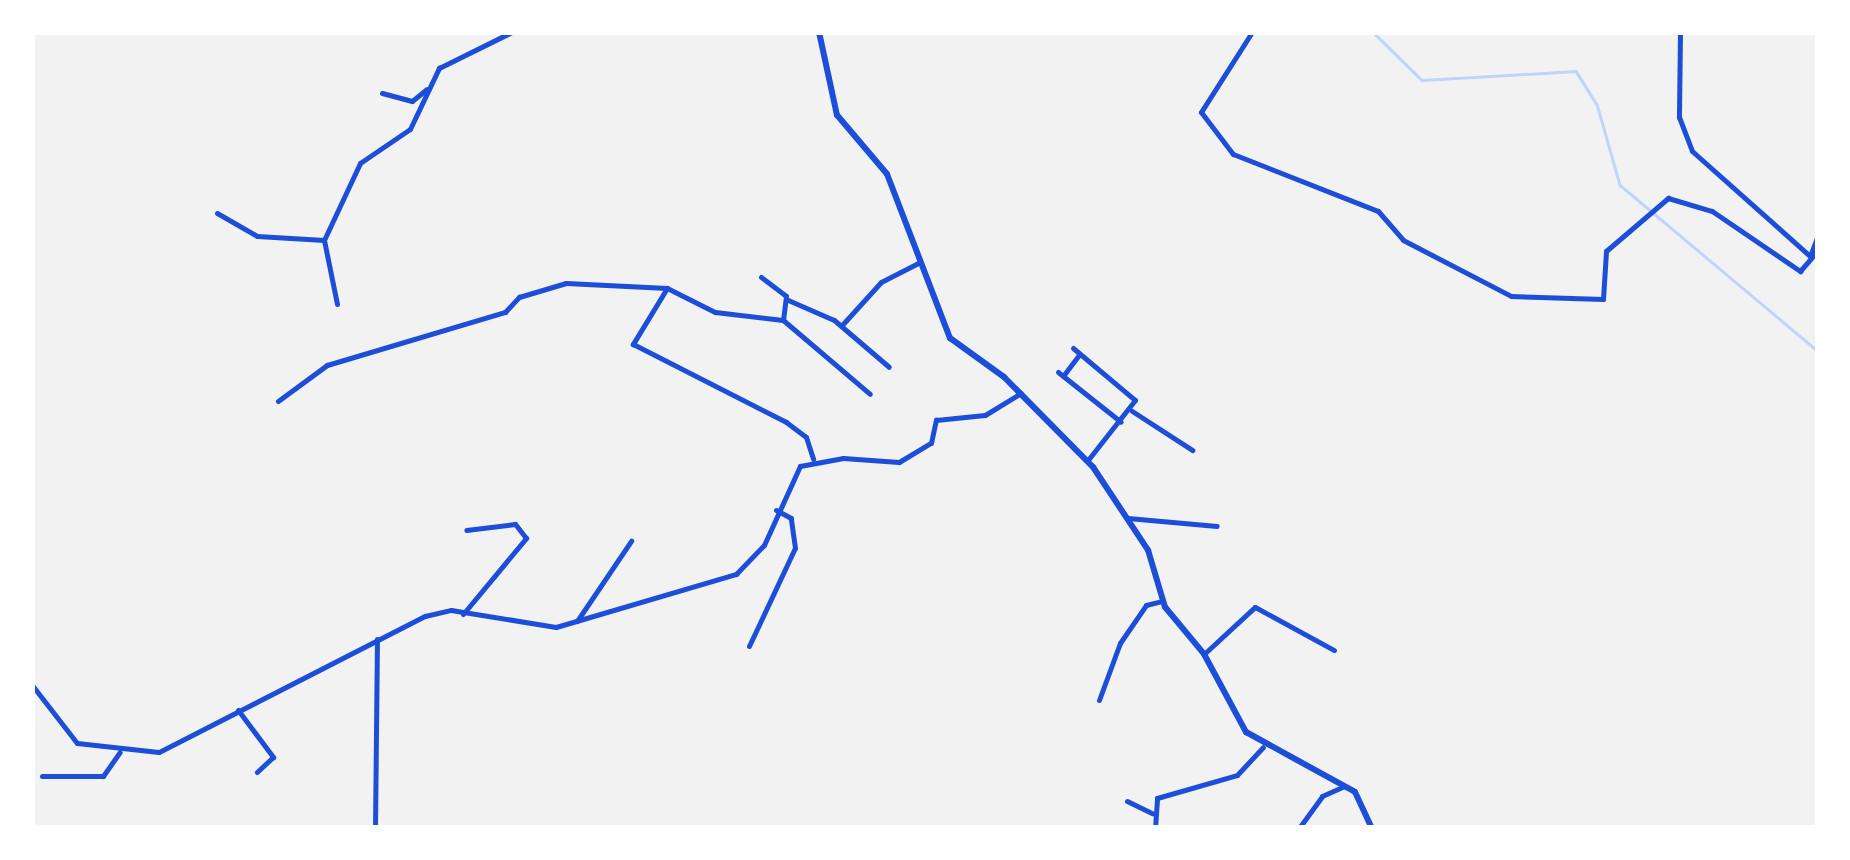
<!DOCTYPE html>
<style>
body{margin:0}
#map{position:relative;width:1850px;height:860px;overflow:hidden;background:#f2f2f2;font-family:"Zilla Slab",serif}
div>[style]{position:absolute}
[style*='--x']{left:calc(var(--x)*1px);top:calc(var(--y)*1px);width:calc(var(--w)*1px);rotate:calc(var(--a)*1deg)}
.stream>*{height:2.5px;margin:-1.25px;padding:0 1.25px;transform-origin:1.25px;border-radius:1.25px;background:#bfd3fe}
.minor>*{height:5px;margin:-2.5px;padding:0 2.5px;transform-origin:2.5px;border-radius:2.5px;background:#1d4ed8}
.tertiary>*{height:6px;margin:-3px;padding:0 3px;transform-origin:3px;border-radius:3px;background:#1d4ed8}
span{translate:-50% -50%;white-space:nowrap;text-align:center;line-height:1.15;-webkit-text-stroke:10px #fff;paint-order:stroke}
.frame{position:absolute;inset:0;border:35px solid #fff;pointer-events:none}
</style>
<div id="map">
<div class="stream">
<i style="--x:1373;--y:32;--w:69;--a:44.4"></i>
<i style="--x:1422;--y:80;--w:154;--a:-3.3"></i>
<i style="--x:1576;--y:71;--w:39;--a:58"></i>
<i style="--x:1597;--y:104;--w:84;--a:74.1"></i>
<i style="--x:1620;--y:185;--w:258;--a:40"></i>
</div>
<div class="minor">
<i style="--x:1252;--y:32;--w:95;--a:122.5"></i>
<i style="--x:1201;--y:112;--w:53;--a:52.7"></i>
<i style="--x:1233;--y:154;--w:156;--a:21.5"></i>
<i style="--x:1378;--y:211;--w:38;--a:49"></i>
<i style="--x:1403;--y:240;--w:122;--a:27.4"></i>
<i style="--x:1511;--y:296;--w:92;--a:1.9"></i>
<i style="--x:1603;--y:299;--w:48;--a:-86.4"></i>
<i style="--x:1606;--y:251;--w:82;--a:-40.5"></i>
<i style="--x:1668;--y:198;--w:46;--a:16.5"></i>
<i style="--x:1712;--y:211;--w:107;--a:34.3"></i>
<i style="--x:1800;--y:271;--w:28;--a:-49"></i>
<i style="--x:1680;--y:32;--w:85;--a:90.7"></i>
<i style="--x:1679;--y:117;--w:36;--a:69"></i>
<i style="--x:1692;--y:151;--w:158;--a:41.7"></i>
<i style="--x:1810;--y:256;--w:22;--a:-69"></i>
<i style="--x:382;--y:93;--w:31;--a:15"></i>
<i style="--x:412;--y:101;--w:19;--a:-39"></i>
<i style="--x:217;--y:213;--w:46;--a:29.9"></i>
<i style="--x:257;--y:236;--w:67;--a:3.4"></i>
<i style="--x:761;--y:277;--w:31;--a:37"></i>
<i style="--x:786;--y:296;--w:24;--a:97"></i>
<i style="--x:667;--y:288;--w:54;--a:26.6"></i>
<i style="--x:715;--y:312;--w:68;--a:6.7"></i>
<i style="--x:783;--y:320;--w:114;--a:40.4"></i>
<i style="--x:788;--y:300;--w:50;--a:23.5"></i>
<i style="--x:834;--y:320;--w:72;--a:40.5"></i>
<i style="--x:337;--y:304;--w:65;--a:-101.5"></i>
<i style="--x:324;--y:240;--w:85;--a:-64.9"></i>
<i style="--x:360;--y:163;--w:60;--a:-34.2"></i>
<i style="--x:410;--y:129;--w:68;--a:-64.6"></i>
<i style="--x:439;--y:68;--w:81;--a:-26.3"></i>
<i style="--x:842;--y:325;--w:58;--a:-47.8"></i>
<i style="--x:881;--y:282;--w:44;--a:-27.1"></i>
<i style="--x:1073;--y:348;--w:81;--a:40"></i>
<i style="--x:1135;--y:400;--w:76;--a:128.1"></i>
<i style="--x:1058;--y:372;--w:80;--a:38.4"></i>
<i style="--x:1063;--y:376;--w:26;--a:-53"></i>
<i style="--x:278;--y:401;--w:61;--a:-36.3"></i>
<i style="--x:327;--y:365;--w:186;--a:-16.6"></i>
<i style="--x:505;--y:312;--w:21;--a:-47"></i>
<i style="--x:519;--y:297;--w:49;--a:-16.6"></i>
<i style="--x:566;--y:283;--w:101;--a:2.8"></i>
<i style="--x:667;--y:288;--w:66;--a:121.3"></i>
<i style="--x:633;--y:344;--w:172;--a:27"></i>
<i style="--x:786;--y:422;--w:25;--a:37"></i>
<i style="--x:806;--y:437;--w:23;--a:72"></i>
<i style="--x:1132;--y:411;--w:72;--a:33"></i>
<i style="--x:1128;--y:518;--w:89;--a:5.1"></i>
<i style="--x:463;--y:614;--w:99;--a:-50.3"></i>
<i style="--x:526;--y:538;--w:18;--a:-128"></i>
<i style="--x:515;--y:524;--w:49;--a:173"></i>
<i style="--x:577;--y:621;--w:97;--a:-56"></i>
<i style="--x:749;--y:646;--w:108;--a:-64.9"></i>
<i style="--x:795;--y:548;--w:30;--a:-98"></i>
<i style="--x:791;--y:518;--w:17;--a:-152"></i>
<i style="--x:1204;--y:654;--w:69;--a:-42.7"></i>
<i style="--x:1255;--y:607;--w:90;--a:28.6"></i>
<i style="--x:32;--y:685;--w:73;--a:52.2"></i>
<i style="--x:77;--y:743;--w:82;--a:6.3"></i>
<i style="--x:159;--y:752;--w:299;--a:-27.1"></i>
<i style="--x:425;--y:616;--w:27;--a:-13"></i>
<i style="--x:451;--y:610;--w:106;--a:9.2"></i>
<i style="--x:556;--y:627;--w:188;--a:-16.4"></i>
<i style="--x:736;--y:574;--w:40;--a:-46"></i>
<i style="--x:764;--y:545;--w:87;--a:-65.5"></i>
<i style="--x:800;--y:466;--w:44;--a:-10.5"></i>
<i style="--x:843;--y:458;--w:56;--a:4.1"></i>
<i style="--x:899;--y:462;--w:37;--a:-31"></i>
<i style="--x:931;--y:443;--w:24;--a:-78"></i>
<i style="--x:936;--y:420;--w:49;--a:-5.8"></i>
<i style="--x:985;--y:415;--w:42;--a:-31.4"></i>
<i style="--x:1099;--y:700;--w:61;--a:-69.8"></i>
<i style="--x:1120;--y:643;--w:46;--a:-55.6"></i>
<i style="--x:1146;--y:605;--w:16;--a:-14"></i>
<i style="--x:238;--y:710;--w:59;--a:53.3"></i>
<i style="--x:273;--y:757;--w:22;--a:137"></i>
<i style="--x:42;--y:776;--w:61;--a:0"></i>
<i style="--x:103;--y:776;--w:29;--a:-55"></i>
<i style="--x:1127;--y:801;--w:28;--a:26"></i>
<i style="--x:375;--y:828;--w:189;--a:-89.4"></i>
<i style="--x:482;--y:828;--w:4;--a:0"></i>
<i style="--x:1155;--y:828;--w:30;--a:-86"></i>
<i style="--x:1157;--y:798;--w:83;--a:-16"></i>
<i style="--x:1237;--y:775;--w:38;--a:-47"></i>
<i style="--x:1299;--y:828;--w:39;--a:-54"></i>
<i style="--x:1322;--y:796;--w:24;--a:-24"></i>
</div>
<div class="tertiary">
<i style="--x:819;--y:32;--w:85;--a:77.8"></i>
<i style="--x:837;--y:115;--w:77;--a:49.7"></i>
<i style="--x:887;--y:174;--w:176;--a:69"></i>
<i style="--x:950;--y:338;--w:67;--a:35.8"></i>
<i style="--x:1004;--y:377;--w:127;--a:45.3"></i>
<i style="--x:1093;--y:467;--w:100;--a:56.5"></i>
<i style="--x:1148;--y:550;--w:59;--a:73.4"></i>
<i style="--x:1165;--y:607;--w:61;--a:50.3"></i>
<i style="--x:1204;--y:654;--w:89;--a:61.7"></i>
<i style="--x:1246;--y:732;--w:124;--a:28.8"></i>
<i style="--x:1355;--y:792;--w:40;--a:65"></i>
</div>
<div class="frame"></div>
</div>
